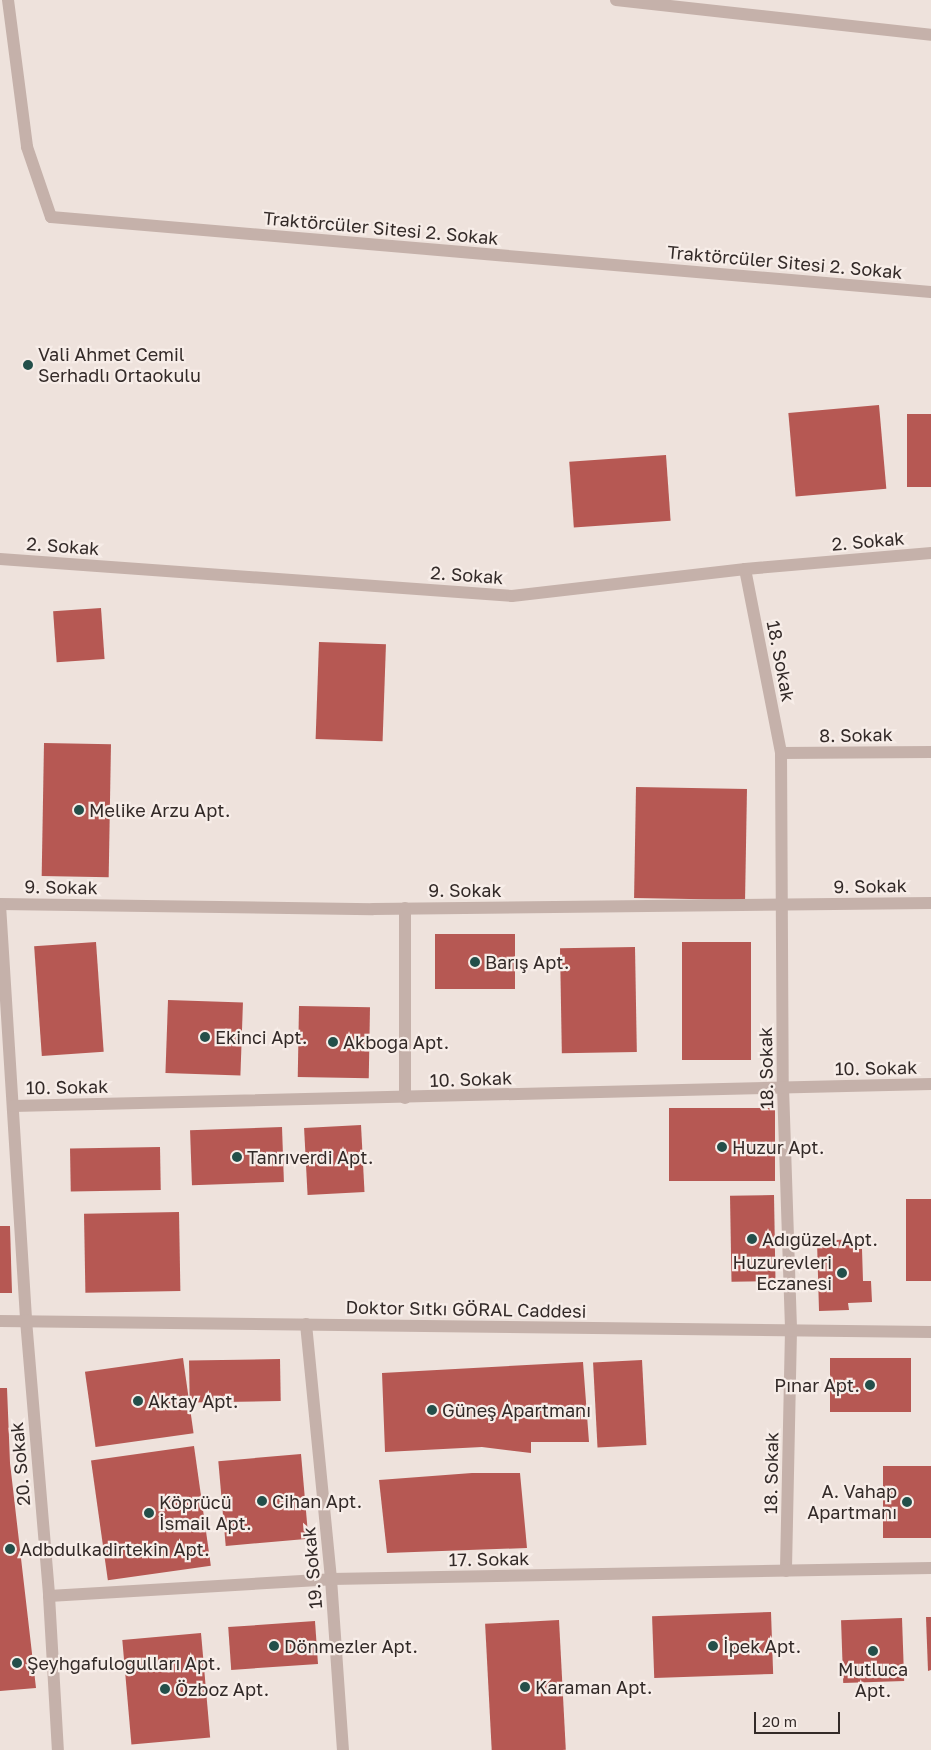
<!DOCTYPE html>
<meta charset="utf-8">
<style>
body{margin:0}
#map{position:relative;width:931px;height:1750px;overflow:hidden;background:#eee2dc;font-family:"Golos Text",sans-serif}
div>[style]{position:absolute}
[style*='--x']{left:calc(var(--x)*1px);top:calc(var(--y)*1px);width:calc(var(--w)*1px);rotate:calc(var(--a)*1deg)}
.building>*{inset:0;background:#b65853;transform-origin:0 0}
.minor>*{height:12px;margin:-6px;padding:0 6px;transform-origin:6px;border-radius:6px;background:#c5b1aa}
.tertiary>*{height:12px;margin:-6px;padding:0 6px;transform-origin:6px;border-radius:6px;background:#c5b1aa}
.dots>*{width:14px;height:14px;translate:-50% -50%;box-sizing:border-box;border:2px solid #f7ede8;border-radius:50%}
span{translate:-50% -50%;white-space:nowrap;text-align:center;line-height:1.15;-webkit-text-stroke:4.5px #f7ede8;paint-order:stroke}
.street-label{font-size:18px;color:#332a28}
.poi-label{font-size:18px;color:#332a28}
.left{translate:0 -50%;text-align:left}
.right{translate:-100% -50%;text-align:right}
.scale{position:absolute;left:754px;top:1712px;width:86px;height:22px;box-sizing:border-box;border:2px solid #332a28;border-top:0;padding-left:6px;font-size:15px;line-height:18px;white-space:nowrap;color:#332a28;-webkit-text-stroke:4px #f7ede8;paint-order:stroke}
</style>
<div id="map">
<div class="building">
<i style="left:879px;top:405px;width:84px;height:91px;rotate:85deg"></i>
<i style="left:931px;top:414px;width:73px;height:24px;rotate:90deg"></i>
<i style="left:666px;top:455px;width:66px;height:97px;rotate:86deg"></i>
<i style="left:101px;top:608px;width:51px;height:48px;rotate:86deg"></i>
<i style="left:319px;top:642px;width:67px;height:97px;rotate:2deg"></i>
<i style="left:44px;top:743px;width:67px;height:133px;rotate:1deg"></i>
<i style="left:636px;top:787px;width:111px;height:111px;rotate:1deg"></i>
<i style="left:515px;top:934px;width:55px;height:80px;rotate:90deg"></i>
<i style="left:96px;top:942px;width:110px;height:62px;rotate:86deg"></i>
<i style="left:682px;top:942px;width:69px;height:118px"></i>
<i style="left:635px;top:947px;width:105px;height:75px;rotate:89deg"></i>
<i style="left:168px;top:1000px;width:75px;height:73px;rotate:2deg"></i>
<i style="left:299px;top:1006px;width:71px;height:71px;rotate:1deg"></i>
<i style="left:775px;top:1108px;width:73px;height:106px;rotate:90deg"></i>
<i style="left:361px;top:1125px;width:67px;height:57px;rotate:87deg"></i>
<i style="left:282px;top:1127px;width:55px;height:92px;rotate:88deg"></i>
<i style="left:160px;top:1147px;width:43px;height:90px;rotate:89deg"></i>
<i style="left:774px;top:1195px;width:86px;height:44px;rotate:89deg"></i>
<i style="left:906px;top:1199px;width:25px;height:82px"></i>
<i style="left:179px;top:1212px;width:79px;height:95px;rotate:89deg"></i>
<i style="clip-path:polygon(0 1226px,10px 1226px,12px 1293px,0 1293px)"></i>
<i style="clip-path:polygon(855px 1239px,855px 1249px,862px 1249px,863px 1281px,871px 1281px,872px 1302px,848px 1303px,849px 1310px,819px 1311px,817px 1241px)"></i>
<i style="left:183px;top:1358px;width:76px;height:99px;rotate:82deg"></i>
<i style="left:830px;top:1358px;width:81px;height:54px"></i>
<i style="left:280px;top:1359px;width:42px;height:91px;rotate:89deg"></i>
<i style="left:642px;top:1360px;width:85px;height:49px;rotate:87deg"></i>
<i style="clip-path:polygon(583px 1362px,589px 1442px,531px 1442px,531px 1453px,482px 1447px,385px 1452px,382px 1373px)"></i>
<i style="clip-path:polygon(0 1388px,7px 1388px,10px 1463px,36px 1688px,0 1691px)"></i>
<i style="left:194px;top:1446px;width:121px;height:104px;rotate:82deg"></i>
<i style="left:301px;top:1454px;width:85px;height:83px;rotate:85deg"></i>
<i style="left:883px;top:1466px;width:48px;height:72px"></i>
<i style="clip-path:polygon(472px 1473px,520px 1473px,527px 1548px,387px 1553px,379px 1480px)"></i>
<i style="left:771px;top:1612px;width:62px;height:119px;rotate:88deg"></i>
<i style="clip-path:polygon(926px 1617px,931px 1617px,931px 1670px,928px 1671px)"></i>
<i style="left:902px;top:1618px;width:63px;height:61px;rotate:88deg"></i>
<i style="left:559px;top:1620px;width:130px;height:74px;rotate:87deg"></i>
<i style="left:315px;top:1621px;width:43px;height:87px;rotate:86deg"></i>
<i style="left:201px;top:1633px;width:105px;height:79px;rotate:85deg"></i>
</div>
<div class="minor">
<i style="--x:8;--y:0;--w:148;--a:82.6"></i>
<i style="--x:27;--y:147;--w:74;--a:71.1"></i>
<i style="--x:51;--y:217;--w:883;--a:4.87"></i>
<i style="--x:616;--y:0;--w:317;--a:6.3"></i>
<i style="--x:745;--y:569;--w:187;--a:78.9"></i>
<i style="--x:781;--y:753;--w:334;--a:89.7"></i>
<i style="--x:783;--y:1087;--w:243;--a:88.1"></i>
<i style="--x:791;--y:1330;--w:241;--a:91.2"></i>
<i style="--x:781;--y:753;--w:150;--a:-0.4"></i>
<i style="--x:0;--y:904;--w:373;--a:0.8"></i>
<i style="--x:373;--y:909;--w:558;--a:-0.62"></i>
<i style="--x:0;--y:905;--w:416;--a:86.4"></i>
<i style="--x:26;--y:1320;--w:277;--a:85.2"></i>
<i style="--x:49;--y:1596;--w:154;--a:86.7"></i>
<i style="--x:405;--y:908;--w:190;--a:90"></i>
<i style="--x:13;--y:1106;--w:918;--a:-1.37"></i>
<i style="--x:306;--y:1324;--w:256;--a:84.4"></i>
<i style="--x:331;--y:1579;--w:171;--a:86"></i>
<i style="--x:49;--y:1596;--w:283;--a:-3.4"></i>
<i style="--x:331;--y:1579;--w:600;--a:-1.05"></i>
</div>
<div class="tertiary">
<i style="--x:0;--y:559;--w:513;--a:4.13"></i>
<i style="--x:512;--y:596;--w:235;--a:-6.6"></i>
<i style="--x:745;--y:569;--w:187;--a:-4.9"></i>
<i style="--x:0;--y:1321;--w:931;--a:0.68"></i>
</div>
<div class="dots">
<i style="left:28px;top:365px;background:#234f4a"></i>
<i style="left:79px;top:810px;background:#234f4a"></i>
<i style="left:475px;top:962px;background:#234f4a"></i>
<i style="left:205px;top:1037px;background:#234f4a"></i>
<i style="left:333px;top:1042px;background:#234f4a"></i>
<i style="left:722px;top:1147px;background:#234f4a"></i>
<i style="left:237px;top:1157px;background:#234f4a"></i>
<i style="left:752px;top:1239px;background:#234f4a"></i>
<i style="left:842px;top:1273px;background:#234f4a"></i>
<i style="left:870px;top:1385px;background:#234f4a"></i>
<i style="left:138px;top:1401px;background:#234f4a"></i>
<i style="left:432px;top:1410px;background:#234f4a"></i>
<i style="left:262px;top:1501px;background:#234f4a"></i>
<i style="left:907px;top:1502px;background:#234f4a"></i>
<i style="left:149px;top:1513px;background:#234f4a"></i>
<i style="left:10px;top:1549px;background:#234f4a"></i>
<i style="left:274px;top:1646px;background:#234f4a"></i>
<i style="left:713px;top:1646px;background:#234f4a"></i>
<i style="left:873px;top:1651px;background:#234f4a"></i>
<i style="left:17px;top:1663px;background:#234f4a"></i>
<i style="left:525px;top:1687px;background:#234f4a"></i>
<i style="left:165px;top:1689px;background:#234f4a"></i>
</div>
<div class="street-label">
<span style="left:381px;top:228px;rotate:5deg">Traktörcüler Sitesi 2. Sokak</span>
<span style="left:785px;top:262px;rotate:5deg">Traktörcüler Sitesi 2. Sokak</span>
<span style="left:868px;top:541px;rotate:-5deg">2. Sokak</span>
<span style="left:63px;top:546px;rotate:4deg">2. Sokak</span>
<span style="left:467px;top:575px;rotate:4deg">2. Sokak</span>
<span style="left:781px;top:661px;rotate:79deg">18. Sokak</span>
<span style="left:856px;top:735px;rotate:-1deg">8. Sokak</span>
<span style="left:870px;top:886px;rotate:-1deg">9. Sokak</span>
<span style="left:61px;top:887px;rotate:1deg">9. Sokak</span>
<span style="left:465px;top:890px">9. Sokak</span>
<span style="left:766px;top:1068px;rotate:-91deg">18. Sokak</span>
<span style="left:876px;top:1068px;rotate:-1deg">10. Sokak</span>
<span style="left:471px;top:1079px;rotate:-2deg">10. Sokak</span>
<span style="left:67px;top:1087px;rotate:-1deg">10. Sokak</span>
<span style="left:466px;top:1309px;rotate:1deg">Doktor Sıtkı GÖRAL Caddesi</span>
<span style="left:20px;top:1464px;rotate:-95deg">20. Sokak</span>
<span style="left:771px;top:1473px;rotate:-89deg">18. Sokak</span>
<span style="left:489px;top:1559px;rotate:-1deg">17. Sokak</span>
<span style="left:312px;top:1568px;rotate:-95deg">19. Sokak</span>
</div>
<div class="poi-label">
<span class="left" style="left:38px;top:365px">Vali Ahmet Cemil<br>Serhadlı Ortaokulu</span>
<span class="left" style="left:89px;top:810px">Melike Arzu Apt.</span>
<span class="left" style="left:485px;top:962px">Barış Apt.</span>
<span class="left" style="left:215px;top:1037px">Ekinci Apt.</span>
<span class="left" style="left:343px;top:1042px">Akboğa Apt.</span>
<span class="left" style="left:732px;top:1147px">Huzur Apt.</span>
<span class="left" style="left:247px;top:1157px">Tanrıverdi Apt.</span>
<span class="left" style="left:762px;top:1239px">Adıgüzel Apt.</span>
<span class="right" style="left:832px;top:1273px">Huzurevleri<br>Eczanesi</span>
<span class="right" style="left:860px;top:1385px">Pınar Apt.</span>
<span class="left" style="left:148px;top:1401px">Aktay Apt.</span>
<span class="left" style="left:442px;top:1410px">Güneş Apartmanı</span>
<span class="right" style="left:897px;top:1502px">A. Vahap<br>Apartmanı</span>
<span class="left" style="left:272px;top:1501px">Cihan Apt.</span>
<span class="left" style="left:159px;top:1513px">Köprücü<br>İsmail Apt.</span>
<span class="left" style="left:20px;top:1549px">Adbdulkadirtekin Apt.</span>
<span class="left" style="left:284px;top:1646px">Dönmezler Apt.</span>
<span class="left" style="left:723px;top:1646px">İpek Apt.</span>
<span class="left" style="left:27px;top:1663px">Şeyhğafuloğulları Apt.</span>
<span style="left:873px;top:1680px">Mutluca<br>Apt.</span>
<span class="left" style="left:535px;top:1687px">Karaman Apt.</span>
<span class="left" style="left:175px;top:1689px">Özboz Apt.</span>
</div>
<div class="scale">20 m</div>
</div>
